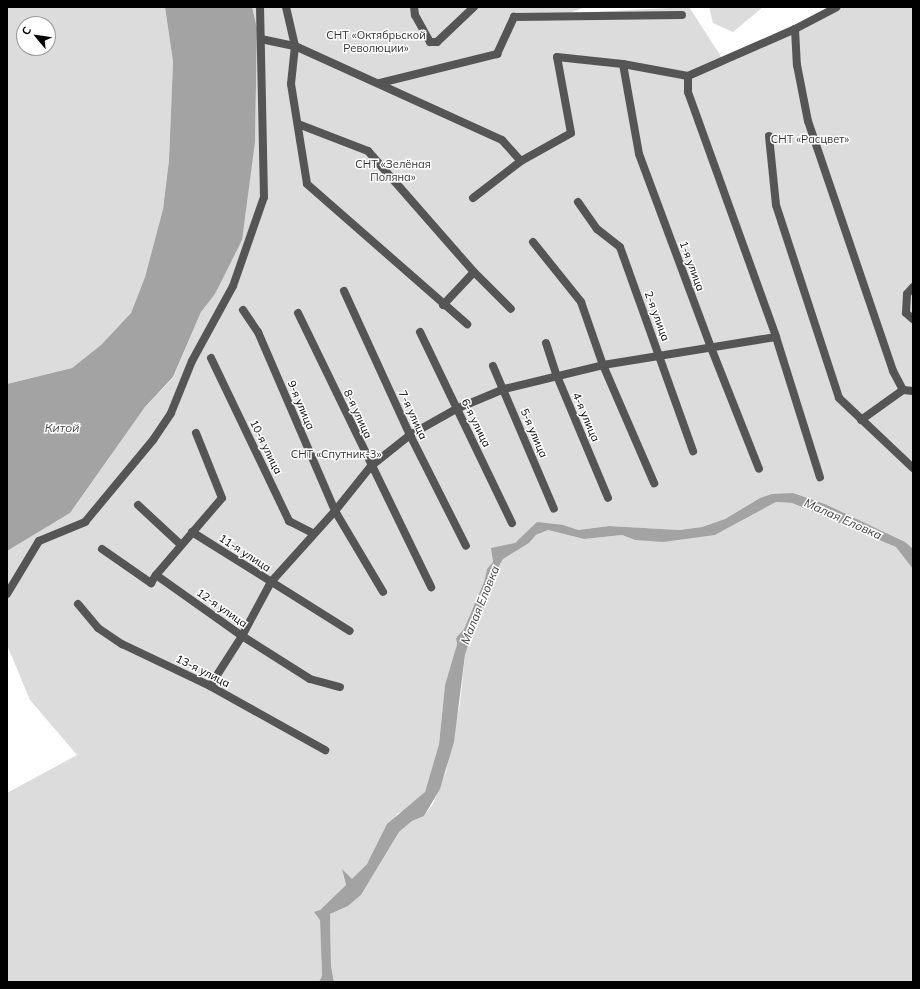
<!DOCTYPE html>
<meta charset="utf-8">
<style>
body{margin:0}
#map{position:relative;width:920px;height:989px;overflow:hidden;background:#fff;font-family:Mulish,sans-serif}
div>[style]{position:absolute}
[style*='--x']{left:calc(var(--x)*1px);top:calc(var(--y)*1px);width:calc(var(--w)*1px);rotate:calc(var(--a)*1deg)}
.green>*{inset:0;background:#dcdcdc}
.water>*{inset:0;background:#a3a3a3}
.street>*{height:8px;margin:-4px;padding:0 4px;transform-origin:4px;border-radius:4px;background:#555}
span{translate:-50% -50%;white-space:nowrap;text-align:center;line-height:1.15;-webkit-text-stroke:3px #fff;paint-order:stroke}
.park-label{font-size:11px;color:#333}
.street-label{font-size:11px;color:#000}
.water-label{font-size:12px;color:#444;font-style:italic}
.frame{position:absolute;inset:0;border:8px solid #000;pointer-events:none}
.north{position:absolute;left:16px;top:16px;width:40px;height:40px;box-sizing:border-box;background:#fff;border:1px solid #999;border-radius:50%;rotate:299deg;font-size:11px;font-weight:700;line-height:16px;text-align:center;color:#000}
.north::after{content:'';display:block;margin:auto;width:14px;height:18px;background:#000;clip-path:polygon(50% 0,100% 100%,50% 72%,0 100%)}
</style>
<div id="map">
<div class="green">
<i style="clip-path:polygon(evenodd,7px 7px,165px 7px,173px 62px,169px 160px,163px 209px,145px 277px,131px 313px,101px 345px,72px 368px,7px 384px,7px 7px,24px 24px,48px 24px,48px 48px,24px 48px,24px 24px)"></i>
<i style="clip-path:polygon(252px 7px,585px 7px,570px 13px,689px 7px,726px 64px,844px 7px,913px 7px,913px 549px,825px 504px,793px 493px,760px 498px,725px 519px,702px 527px,678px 530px,609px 526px,578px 530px,535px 526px,515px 543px,492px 555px,493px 562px,487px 569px,484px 582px,464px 629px,456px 638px,457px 644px,445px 685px,439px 744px,425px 792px,410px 807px,397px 814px,367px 864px,352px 880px,343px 875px,346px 885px,320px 910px,322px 977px,319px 982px,7px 982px,7px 793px,77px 755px,30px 700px,7px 645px,7px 551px,70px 513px,145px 407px,173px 378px,201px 312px,215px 294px,226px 268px,255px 142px,257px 28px)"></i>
<i style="clip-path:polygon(709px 7px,763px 7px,733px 32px,713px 23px)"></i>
<i style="clip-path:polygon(776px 502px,792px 503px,897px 547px,913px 569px,913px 982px,334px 982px,331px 966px,330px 914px,348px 906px,361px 895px,399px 832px,412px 821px,424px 816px,433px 804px,446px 772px,460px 703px,465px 655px,478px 615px,493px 586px,495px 573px,503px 559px,529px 543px,536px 535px,548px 530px,584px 539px,622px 535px,635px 540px,715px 535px)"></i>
</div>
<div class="water">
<i style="clip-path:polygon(165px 7px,252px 7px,257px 28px,255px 142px,242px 240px,215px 294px,201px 312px,173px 377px,145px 407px,70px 513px,7px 551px,7px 384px,72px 368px,101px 345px,131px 313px,145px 277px,163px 209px,169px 160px,173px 62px)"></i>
<i style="clip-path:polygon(793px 493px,825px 504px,905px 542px,913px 549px,913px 569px,896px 547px,792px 503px,776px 502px,715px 535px,663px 542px,635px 540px,622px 535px,584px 539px,548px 530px,536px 535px,529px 543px,503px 559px,495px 573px,493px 586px,478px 615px,465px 655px,454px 742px,440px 789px,424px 816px,412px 821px,399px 832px,361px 895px,348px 906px,330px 914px,331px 966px,334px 982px,319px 982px,322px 976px,320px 920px,314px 912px,320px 910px,346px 885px,342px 869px,352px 879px,367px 864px,387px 824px,425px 792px,439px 744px,445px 685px,457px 644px,456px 638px,464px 629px,484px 582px,487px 569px,493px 562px,491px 548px,515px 543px,537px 522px,563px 525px,578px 530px,609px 526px,679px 530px,702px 527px,725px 519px,760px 498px,772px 494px)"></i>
</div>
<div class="street">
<i style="--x:286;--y:7;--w:40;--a:77"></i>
<i style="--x:295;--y:46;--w:38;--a:96"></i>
<i style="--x:291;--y:84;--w:101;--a:80.9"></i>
<i style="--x:307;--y:184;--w:213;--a:41.2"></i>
<i style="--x:414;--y:7;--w:8;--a:83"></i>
<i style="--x:415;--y:15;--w:31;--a:61"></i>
<i style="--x:430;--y:42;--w:7;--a:0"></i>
<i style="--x:437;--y:42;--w:51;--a:-43.4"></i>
<i style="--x:795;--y:29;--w:36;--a:87"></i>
<i style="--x:797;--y:65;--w:57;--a:78.9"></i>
<i style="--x:808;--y:121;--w:264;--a:71.2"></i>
<i style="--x:893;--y:371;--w:21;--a:62"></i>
<i style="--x:261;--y:39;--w:35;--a:12"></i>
<i style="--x:295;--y:46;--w:227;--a:24.4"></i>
<i style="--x:502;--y:140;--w:28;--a:48"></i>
<i style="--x:623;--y:64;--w:91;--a:79.9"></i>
<i style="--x:639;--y:154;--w:204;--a:69.6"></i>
<i style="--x:710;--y:345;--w:133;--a:68.4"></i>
<i style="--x:688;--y:76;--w:16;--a:90"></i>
<i style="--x:688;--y:92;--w:260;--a:70.2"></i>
<i style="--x:776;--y:337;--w:147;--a:72.6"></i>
<i style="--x:380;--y:83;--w:121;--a:-13.9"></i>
<i style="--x:497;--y:54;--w:41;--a:-65.3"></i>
<i style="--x:514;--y:17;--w:168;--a:-0.7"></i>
<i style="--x:298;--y:124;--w:75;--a:21.1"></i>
<i style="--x:368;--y:151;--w:161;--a:48.8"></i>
<i style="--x:474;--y:272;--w:52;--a:45"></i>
<i style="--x:769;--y:136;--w:69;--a:84.2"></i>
<i style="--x:776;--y:205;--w:203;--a:71.9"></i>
<i style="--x:839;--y:398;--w:102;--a:43.4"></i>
<i style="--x:473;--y:198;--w:61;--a:-37.6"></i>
<i style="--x:521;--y:161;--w:57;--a:-29.2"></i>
<i style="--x:571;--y:133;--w:77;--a:-100.4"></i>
<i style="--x:557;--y:57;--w:66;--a:6.1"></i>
<i style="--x:623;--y:64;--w:66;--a:10.5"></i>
<i style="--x:688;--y:76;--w:117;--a:-23.7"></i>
<i style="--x:795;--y:29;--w:47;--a:-27.6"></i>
<i style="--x:578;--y:202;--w:33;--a:55"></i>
<i style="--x:597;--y:229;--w:29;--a:38"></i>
<i style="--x:620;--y:247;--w:217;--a:70.3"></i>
<i style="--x:533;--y:242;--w:77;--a:51.3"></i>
<i style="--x:581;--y:302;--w:67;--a:70.8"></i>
<i style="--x:603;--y:365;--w:129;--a:66.6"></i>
<i style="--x:913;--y:287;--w:9;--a:131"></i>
<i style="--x:907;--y:294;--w:19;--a:93"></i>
<i style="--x:906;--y:313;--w:9;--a:41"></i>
<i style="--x:344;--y:291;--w:158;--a:65.4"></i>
<i style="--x:410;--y:435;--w:124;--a:63.2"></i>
<i style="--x:443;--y:305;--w:45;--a:-46.8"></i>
<i style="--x:243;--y:310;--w:27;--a:56"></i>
<i style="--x:258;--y:332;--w:195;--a:66.7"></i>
<i style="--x:335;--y:511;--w:94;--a:59.3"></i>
<i style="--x:298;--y:313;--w:305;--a:64.1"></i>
<i style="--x:420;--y:332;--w:212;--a:64.3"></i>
<i style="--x:546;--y:343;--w:35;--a:72"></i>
<i style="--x:557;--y:376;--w:132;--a:67.3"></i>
<i style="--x:211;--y:358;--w:181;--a:64.4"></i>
<i style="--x:289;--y:521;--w:27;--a:27"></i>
<i style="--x:493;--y:366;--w:155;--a:66.9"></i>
<i style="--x:861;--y:420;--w:52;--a:-35.5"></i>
<i style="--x:903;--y:390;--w:10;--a:6"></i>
<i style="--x:138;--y:505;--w:57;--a:42.9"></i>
<i style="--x:192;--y:532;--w:186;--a:32.1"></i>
<i style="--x:102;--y:549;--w:60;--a:34.8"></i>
<i style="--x:151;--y:583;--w:9;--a:-58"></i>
<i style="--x:156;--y:575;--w:105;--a:35.3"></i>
<i style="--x:242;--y:636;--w:80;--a:32.3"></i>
<i style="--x:310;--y:679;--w:31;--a:15"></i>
<i style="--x:156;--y:575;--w:101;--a:-49.4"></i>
<i style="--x:222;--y:498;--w:70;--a:-111.8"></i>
<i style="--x:7;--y:594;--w:62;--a:-58.9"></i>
<i style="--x:39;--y:541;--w:50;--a:-22.4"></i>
<i style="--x:85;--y:522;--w:107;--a:-50.3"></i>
<i style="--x:153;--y:440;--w:32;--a:-56"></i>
<i style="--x:171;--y:413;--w:56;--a:-68"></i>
<i style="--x:192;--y:361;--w:85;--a:-61.3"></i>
<i style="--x:233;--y:286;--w:94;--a:-70.8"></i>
<i style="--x:264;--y:197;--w:190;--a:-91.2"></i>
<i style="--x:78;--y:604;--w:31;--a:50"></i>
<i style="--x:98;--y:628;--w:29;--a:34"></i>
<i style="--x:122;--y:644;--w:98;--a:25.5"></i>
<i style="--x:210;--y:686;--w:132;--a:29.1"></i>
<i style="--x:210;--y:686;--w:59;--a:-57.4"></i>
<i style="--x:242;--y:636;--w:61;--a:-61.8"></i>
<i style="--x:271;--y:582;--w:96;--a:-48"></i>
<i style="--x:335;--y:511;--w:58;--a:-51.3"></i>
<i style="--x:371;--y:466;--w:50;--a:-38.5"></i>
<i style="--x:410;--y:435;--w:53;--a:-29.5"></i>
<i style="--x:456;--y:409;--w:52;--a:-22.6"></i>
<i style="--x:504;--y:389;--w:102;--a:-13.6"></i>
<i style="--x:603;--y:365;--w:175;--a:-9.2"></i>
</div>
<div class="park-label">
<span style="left:376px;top:42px">СНТ «Октябрьской<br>Революции»</span>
<span style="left:810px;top:139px">СНТ «Расцвет»</span>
<span style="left:393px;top:171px">СНТ «Зелёная<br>Поляна»</span>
<span style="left:336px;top:454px">СНТ «Спутник-3»</span>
</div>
<div class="street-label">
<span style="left:692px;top:266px;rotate:70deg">1-я улица</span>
<span style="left:657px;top:316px;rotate:70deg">2-я улица</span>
<span style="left:301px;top:405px;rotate:67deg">9-я улица</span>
<span style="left:358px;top:414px;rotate:65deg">8-я улица</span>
<span style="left:413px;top:415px;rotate:65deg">7-я улица</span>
<span style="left:586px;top:417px;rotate:67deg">4-я улица</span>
<span style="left:476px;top:423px;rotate:64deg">6-я улица</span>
<span style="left:534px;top:433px;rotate:67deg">5-я улица</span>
<span style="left:266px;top:447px;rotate:64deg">10-я улица</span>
<span style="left:245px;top:553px;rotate:33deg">11-я улица</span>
<span style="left:222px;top:608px;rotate:35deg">12-я улица</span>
<span style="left:203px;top:671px;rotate:27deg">13-я улица</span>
</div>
<div class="water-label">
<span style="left:62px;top:428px">Китой</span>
<span style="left:843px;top:519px;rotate:24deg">Малая Еловка</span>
<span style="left:480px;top:605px;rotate:-68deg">Малая Еловка</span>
</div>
<div class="frame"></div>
<div class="north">С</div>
</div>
